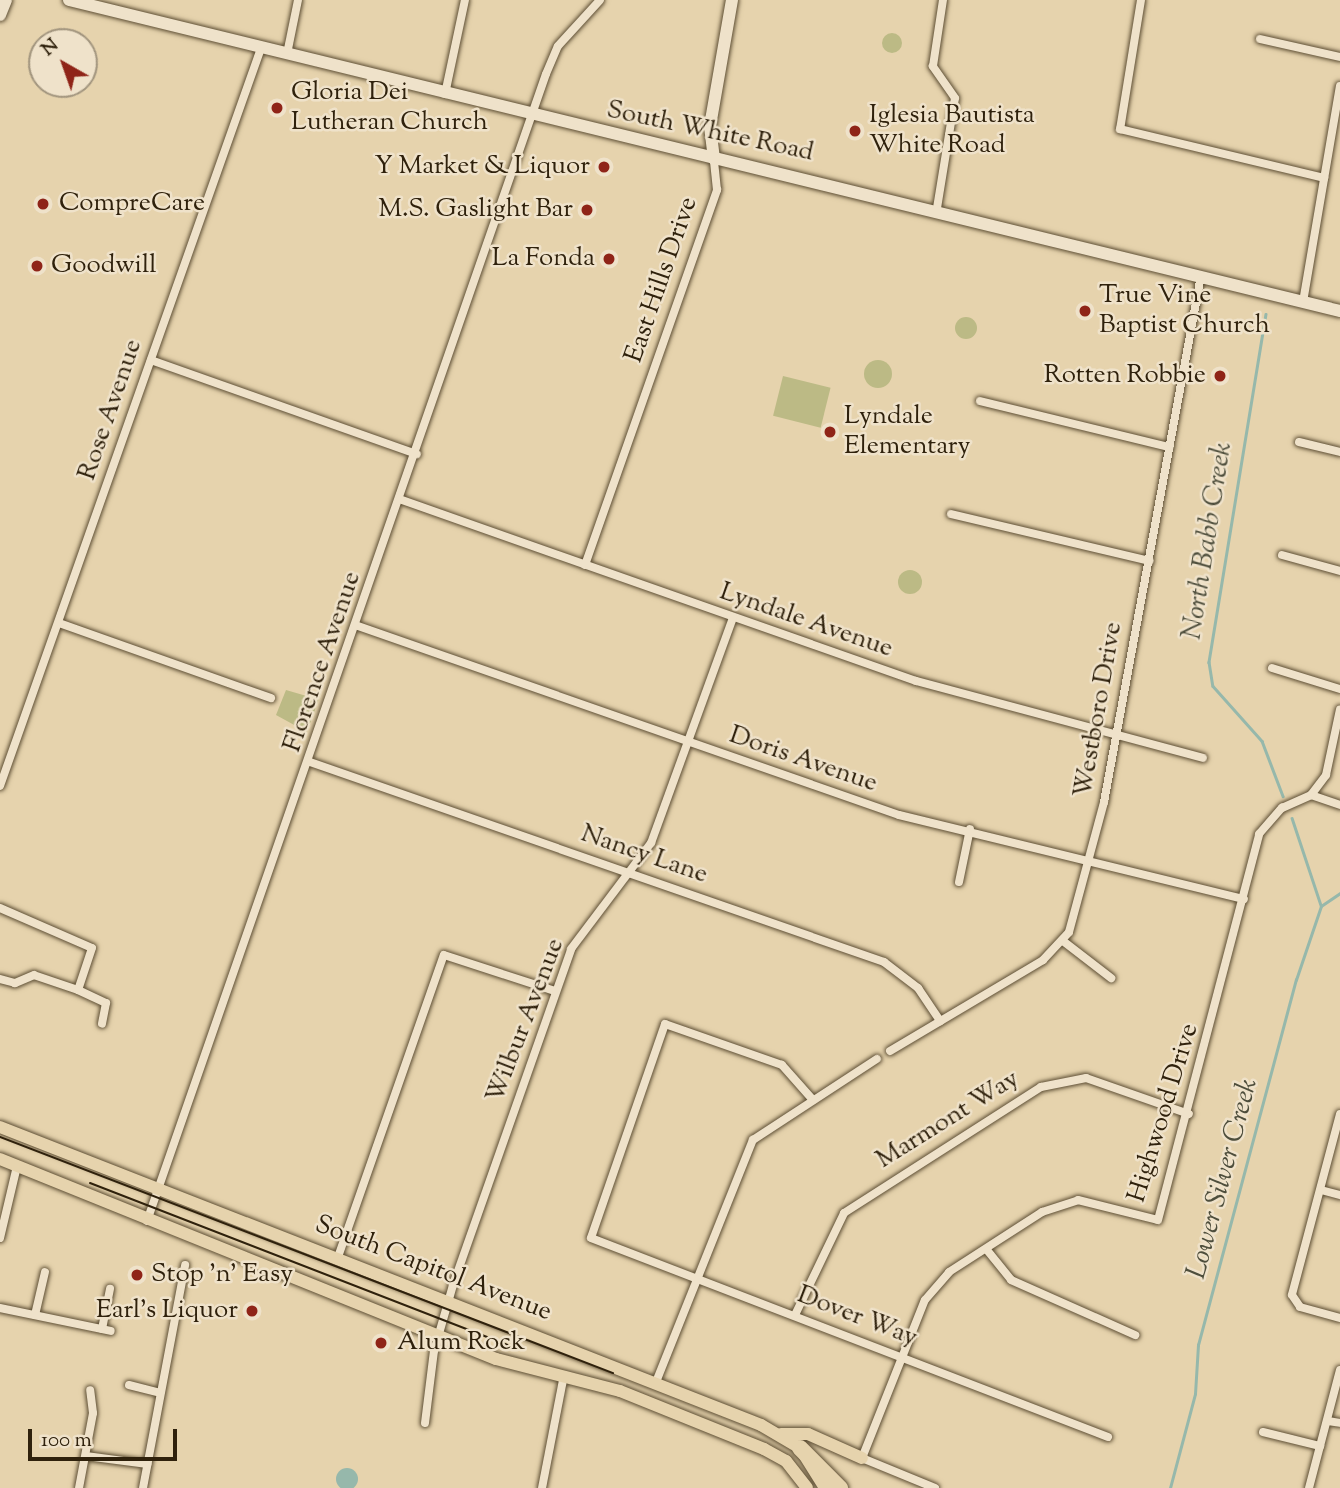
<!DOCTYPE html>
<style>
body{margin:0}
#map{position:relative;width:1340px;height:1488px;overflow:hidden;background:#e6d3ad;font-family:"Sorts Mill Goudy",serif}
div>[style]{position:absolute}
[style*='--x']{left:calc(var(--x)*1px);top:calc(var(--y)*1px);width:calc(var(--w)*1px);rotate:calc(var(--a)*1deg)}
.green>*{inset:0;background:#bcba85;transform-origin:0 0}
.round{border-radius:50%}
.water>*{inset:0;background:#96b8ab}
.stream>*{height:2.5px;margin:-1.25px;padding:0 1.25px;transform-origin:1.25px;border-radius:1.25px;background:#96b8ab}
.roads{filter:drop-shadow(0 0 2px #5d4e34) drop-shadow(0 0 2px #5d4e34)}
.street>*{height:8px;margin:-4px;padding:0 4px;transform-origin:4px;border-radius:4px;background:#efe2ca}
.secondary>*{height:12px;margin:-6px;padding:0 6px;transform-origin:6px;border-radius:6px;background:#efe2ca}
.primary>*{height:12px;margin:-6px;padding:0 6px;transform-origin:6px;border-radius:6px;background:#e6d3ad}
.highway>*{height:16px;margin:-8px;padding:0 8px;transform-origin:8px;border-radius:8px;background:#e6d3ad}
.tram>*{height:2px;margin:-1px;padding:0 1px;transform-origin:1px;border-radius:1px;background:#2f210c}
.dots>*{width:19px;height:19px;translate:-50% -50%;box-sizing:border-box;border:4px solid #efe2ca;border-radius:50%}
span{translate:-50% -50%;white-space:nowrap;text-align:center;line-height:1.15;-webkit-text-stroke:5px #efe2ca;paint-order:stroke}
.poi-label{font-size:26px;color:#2f210c}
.left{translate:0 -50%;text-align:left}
.right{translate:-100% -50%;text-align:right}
.street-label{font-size:26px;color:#2f210c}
.water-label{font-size:28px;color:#4e4e3c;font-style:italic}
.north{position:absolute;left:28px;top:28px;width:70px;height:70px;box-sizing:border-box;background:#efe2ca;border:2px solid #a2957e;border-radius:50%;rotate:320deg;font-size:19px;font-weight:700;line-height:28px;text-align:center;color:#2f210c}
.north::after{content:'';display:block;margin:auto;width:24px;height:32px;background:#8f2418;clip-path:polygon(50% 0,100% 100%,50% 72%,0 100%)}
.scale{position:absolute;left:28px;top:1429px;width:149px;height:32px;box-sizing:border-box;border:4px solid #2f210c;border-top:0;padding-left:9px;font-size:21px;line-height:24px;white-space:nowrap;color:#2f210c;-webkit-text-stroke:5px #efe2ca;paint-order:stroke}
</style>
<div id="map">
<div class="green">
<i class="round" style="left:882px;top:33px;width:20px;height:20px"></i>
<i class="round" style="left:955px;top:317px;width:22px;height:22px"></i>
<i class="round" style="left:864px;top:360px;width:28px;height:28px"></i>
<i style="left:783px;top:376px;width:49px;height:41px;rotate:14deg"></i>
<i class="round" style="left:898px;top:570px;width:24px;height:24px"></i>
<i style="clip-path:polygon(286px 690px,310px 697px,321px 693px,307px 732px,276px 715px)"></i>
</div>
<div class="water">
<i class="round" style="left:336px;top:1468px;width:22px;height:22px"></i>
</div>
<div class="stream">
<i style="--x:1266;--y:314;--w:353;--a:99.3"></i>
<i style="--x:1209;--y:662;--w:24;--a:81"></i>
<i style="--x:1213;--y:686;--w:74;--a:48.3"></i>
<i style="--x:1262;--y:741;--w:59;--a:69.1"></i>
<i style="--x:1292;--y:818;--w:92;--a:71.6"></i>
<i style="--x:1170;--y:1488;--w:97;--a:-75.1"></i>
<i style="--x:1195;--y:1394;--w:49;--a:-86.5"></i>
<i style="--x:1198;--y:1345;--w:378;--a:-75"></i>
<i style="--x:1296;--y:980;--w:78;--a:-71.3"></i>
<i style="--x:1321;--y:906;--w:23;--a:-34"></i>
</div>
<div class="roads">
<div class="street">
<i style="--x:1141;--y:0;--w:131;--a:99.2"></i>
<i style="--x:1120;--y:129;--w:210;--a:13.5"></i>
<i style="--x:1260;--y:39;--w:82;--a:12.7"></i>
<i style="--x:287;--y:54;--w:55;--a:-78.5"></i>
<i style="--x:445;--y:94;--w:96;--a:-78"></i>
<i style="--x:937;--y:208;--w:111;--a:-80.7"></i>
<i style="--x:955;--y:98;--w:39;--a:-125"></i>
<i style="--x:933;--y:66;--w:67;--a:-81.4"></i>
<i style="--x:1303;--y:302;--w:219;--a:-80.3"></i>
<i style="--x:151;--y:360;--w:282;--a:19.5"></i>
<i style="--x:980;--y:401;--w:195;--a:13.7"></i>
<i style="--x:1299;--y:442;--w:42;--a:13.7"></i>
<i style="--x:402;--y:500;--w:545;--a:19.4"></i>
<i style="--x:916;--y:681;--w:297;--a:15"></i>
<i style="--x:951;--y:514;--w:204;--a:13.3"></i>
<i style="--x:1282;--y:555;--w:60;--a:15.4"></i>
<i style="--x:585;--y:565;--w:398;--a:-70.6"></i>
<i style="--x:717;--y:190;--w:31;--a:-96"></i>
<i style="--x:59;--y:623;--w:225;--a:19.5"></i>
<i style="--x:358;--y:626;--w:573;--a:19.26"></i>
<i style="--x:899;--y:815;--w:355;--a:13.7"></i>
<i style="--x:1272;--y:668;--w:71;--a:17.2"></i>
<i style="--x:310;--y:762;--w:608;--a:19.21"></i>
<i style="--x:884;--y:962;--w:43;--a:37.4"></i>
<i style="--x:918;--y:988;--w:40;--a:56"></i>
<i style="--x:0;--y:786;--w:783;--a:-70.52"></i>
<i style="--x:1311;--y:795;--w:31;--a:19"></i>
<i style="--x:959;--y:882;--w:54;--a:-78.3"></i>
<i style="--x:0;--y:908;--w:100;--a:23.5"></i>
<i style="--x:92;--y:948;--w:44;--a:108.4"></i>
<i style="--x:78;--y:990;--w:46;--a:-161.2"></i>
<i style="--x:34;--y:975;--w:21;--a:157"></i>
<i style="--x:15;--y:983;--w:16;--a:-165"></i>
<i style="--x:1063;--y:941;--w:61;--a:37.6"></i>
<i style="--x:78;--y:990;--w:31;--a:25"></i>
<i style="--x:106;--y:1003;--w:21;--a:101"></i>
<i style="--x:890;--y:1051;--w:178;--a:-30.7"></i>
<i style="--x:1043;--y:960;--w:38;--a:-47"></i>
<i style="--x:1069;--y:932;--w:135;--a:-74.9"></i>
<i style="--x:1104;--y:802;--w:530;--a:-79.56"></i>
<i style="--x:813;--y:1100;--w:47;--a:-131.5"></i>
<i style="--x:782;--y:1065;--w:124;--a:-160.7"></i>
<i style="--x:665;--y:1024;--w:226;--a:109.1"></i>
<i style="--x:591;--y:1238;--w:554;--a:21.05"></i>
<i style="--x:1340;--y:1114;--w:187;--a:104.9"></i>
<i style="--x:1292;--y:1295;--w:14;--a:56"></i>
<i style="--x:1300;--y:1307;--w:41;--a:15.4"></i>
<i style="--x:1321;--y:1190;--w:20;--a:15"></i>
<i style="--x:147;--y:1221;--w:1214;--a:-70.82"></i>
<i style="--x:546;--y:74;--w:30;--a:-67"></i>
<i style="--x:558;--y:46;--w:62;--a:-47.6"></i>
<i style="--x:0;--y:1238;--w:74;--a:-76.7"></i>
<i style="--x:987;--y:1250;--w:38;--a:51"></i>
<i style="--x:1011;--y:1280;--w:136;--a:23.9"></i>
<i style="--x:338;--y:1257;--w:320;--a:-70.7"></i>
<i style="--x:444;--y:955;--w:117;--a:18"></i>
<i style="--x:0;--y:1308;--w:113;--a:11.7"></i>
<i style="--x:35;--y:1315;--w:44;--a:-76.9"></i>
<i style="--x:795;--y:1315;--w:113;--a:-64.3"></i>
<i style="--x:844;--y:1213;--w:234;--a:-32.6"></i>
<i style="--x:1041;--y:1087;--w:46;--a:-11.3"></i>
<i style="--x:1086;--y:1078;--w:109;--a:19.3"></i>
<i style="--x:102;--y:1329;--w:41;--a:-78.7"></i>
<i style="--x:656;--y:1382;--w:261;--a:-68.2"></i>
<i style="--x:753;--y:1140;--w:148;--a:-33.2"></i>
<i style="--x:129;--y:1385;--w:29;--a:14"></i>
<i style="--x:1328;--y:1421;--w:12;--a:9"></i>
<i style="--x:425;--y:1423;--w:73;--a:-82.9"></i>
<i style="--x:434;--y:1351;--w:69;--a:-73.9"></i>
<i style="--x:453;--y:1285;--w:356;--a:-70.6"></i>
<i style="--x:571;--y:949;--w:133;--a:-53"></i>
<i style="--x:651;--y:843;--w:239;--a:-70"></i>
<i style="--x:1263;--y:1432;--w:59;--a:13.8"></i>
<i style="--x:86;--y:1456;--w:62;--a:7.5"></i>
<i style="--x:79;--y:1488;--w:76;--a:-79.4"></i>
<i style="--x:93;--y:1413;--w:23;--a:-97"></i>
<i style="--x:143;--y:1488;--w:227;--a:-79.3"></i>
<i style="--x:542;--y:1488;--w:115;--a:-79"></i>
<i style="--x:935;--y:1488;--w:79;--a:-157.7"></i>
<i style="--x:862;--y:1458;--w:170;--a:-68.3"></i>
<i style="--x:925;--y:1300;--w:37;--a:-49"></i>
<i style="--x:949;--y:1272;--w:111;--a:-32.8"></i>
<i style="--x:1042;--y:1212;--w:38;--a:-18"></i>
<i style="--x:1078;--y:1200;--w:82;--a:14"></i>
<i style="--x:1158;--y:1220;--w:399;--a:-75.3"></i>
<i style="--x:1259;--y:834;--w:35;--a:-49"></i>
<i style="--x:1282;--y:808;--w:32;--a:-24"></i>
<i style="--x:1311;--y:795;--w:25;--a:-53"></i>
<i style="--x:1326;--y:775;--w:67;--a:-78"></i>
<i style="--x:1309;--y:1488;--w:122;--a:-75.3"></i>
</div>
<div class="secondary">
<i style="--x:69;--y:0;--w:1308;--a:13.75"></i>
<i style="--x:0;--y:15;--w:16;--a:-68"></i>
<i style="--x:714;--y:159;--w:33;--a:-97"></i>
<i style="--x:710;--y:126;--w:128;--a:-80.1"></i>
</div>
<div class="primary">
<i style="--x:0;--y:1127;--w:817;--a:21.38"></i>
<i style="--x:761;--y:1425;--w:45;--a:30.5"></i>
<i style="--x:800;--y:1448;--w:47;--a:58"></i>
<i style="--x:0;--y:1159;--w:535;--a:21.96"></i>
<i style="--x:496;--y:1359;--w:128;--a:14.5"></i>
<i style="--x:620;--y:1391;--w:155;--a:21.9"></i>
<i style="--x:764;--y:1449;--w:25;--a:29"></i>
<i style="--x:786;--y:1461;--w:34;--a:52"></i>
<i style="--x:781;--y:1434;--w:27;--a:0"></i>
<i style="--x:808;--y:1434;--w:59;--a:24"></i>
</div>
<div class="highway">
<i style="--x:800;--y:1448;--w:57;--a:45"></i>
</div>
</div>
<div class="tram">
<i style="--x:0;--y:1137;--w:657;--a:21.06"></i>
<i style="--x:90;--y:1183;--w:448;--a:21.2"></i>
</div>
<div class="dots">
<i style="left:277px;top:108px;background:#8f2418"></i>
<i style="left:855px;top:131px;background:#8f2418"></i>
<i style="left:604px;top:167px;background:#8f2418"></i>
<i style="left:43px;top:204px;background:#8f2418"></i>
<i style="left:587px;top:210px;background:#8f2418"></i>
<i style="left:609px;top:259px;background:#8f2418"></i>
<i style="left:37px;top:266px;background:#8f2418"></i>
<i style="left:1085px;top:311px;background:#8f2418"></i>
<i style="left:1220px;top:376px;background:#8f2418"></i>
<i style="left:830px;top:432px;background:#8f2418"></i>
<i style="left:137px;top:1275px;background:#8f2418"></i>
<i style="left:252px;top:1311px;background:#8f2418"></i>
<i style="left:381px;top:1343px;background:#8f2418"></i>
</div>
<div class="poi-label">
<span class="left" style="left:291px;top:108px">Gloria Dei<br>Lutheran Church</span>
<span class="left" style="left:869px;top:131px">Iglesia Bautista<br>White Road</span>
<span class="right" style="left:590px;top:167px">Y Market &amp; Liquor</span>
<span class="left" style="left:59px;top:204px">CompreCare</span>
<span class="right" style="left:573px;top:210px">M.S. Gaslight Bar</span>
<span class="right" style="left:595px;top:259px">La Fonda</span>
<span class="left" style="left:51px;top:266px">Goodwill</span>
<span class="left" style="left:1099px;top:311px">True Vine<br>Baptist Church</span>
<span class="right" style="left:1206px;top:376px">Rotten Robbie</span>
<span class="left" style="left:844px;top:432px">Lyndale<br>Elementary</span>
<span class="left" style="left:151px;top:1275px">Stop 'n' Easy</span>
<span class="right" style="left:238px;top:1311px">Earl's Liquor</span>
<span class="left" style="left:397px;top:1343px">Alum Rock</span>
</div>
<div class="street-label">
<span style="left:710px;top:132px;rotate:12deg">South White Road</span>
<span style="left:662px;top:280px;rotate:-71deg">East Hills Drive</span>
<span style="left:111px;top:410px;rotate:-71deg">Rose Avenue</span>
<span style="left:806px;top:621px;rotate:19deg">Lyndale Avenue</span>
<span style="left:323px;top:662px;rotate:-71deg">Florence Avenue</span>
<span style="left:1099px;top:710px;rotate:-80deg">Westboro Drive</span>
<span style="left:803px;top:760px;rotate:19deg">Doris Avenue</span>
<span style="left:644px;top:855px;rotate:19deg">Nancy Lane</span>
<span style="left:526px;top:1021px;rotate:-69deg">Wilbur Avenue</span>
<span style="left:1164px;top:1113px;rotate:-73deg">Highwood Drive</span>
<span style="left:948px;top:1120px;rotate:-32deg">Marmont Way</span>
<span style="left:433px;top:1269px;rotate:21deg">South Capitol Avenue</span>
<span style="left:857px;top:1317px;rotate:21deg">Dover Way</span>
</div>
<div class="water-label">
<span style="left:1208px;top:541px;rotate:-81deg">North Babb Creek</span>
<span style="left:1223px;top:1179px;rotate:-75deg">Lower Silver Creek</span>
</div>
<div class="north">N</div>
<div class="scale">100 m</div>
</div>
